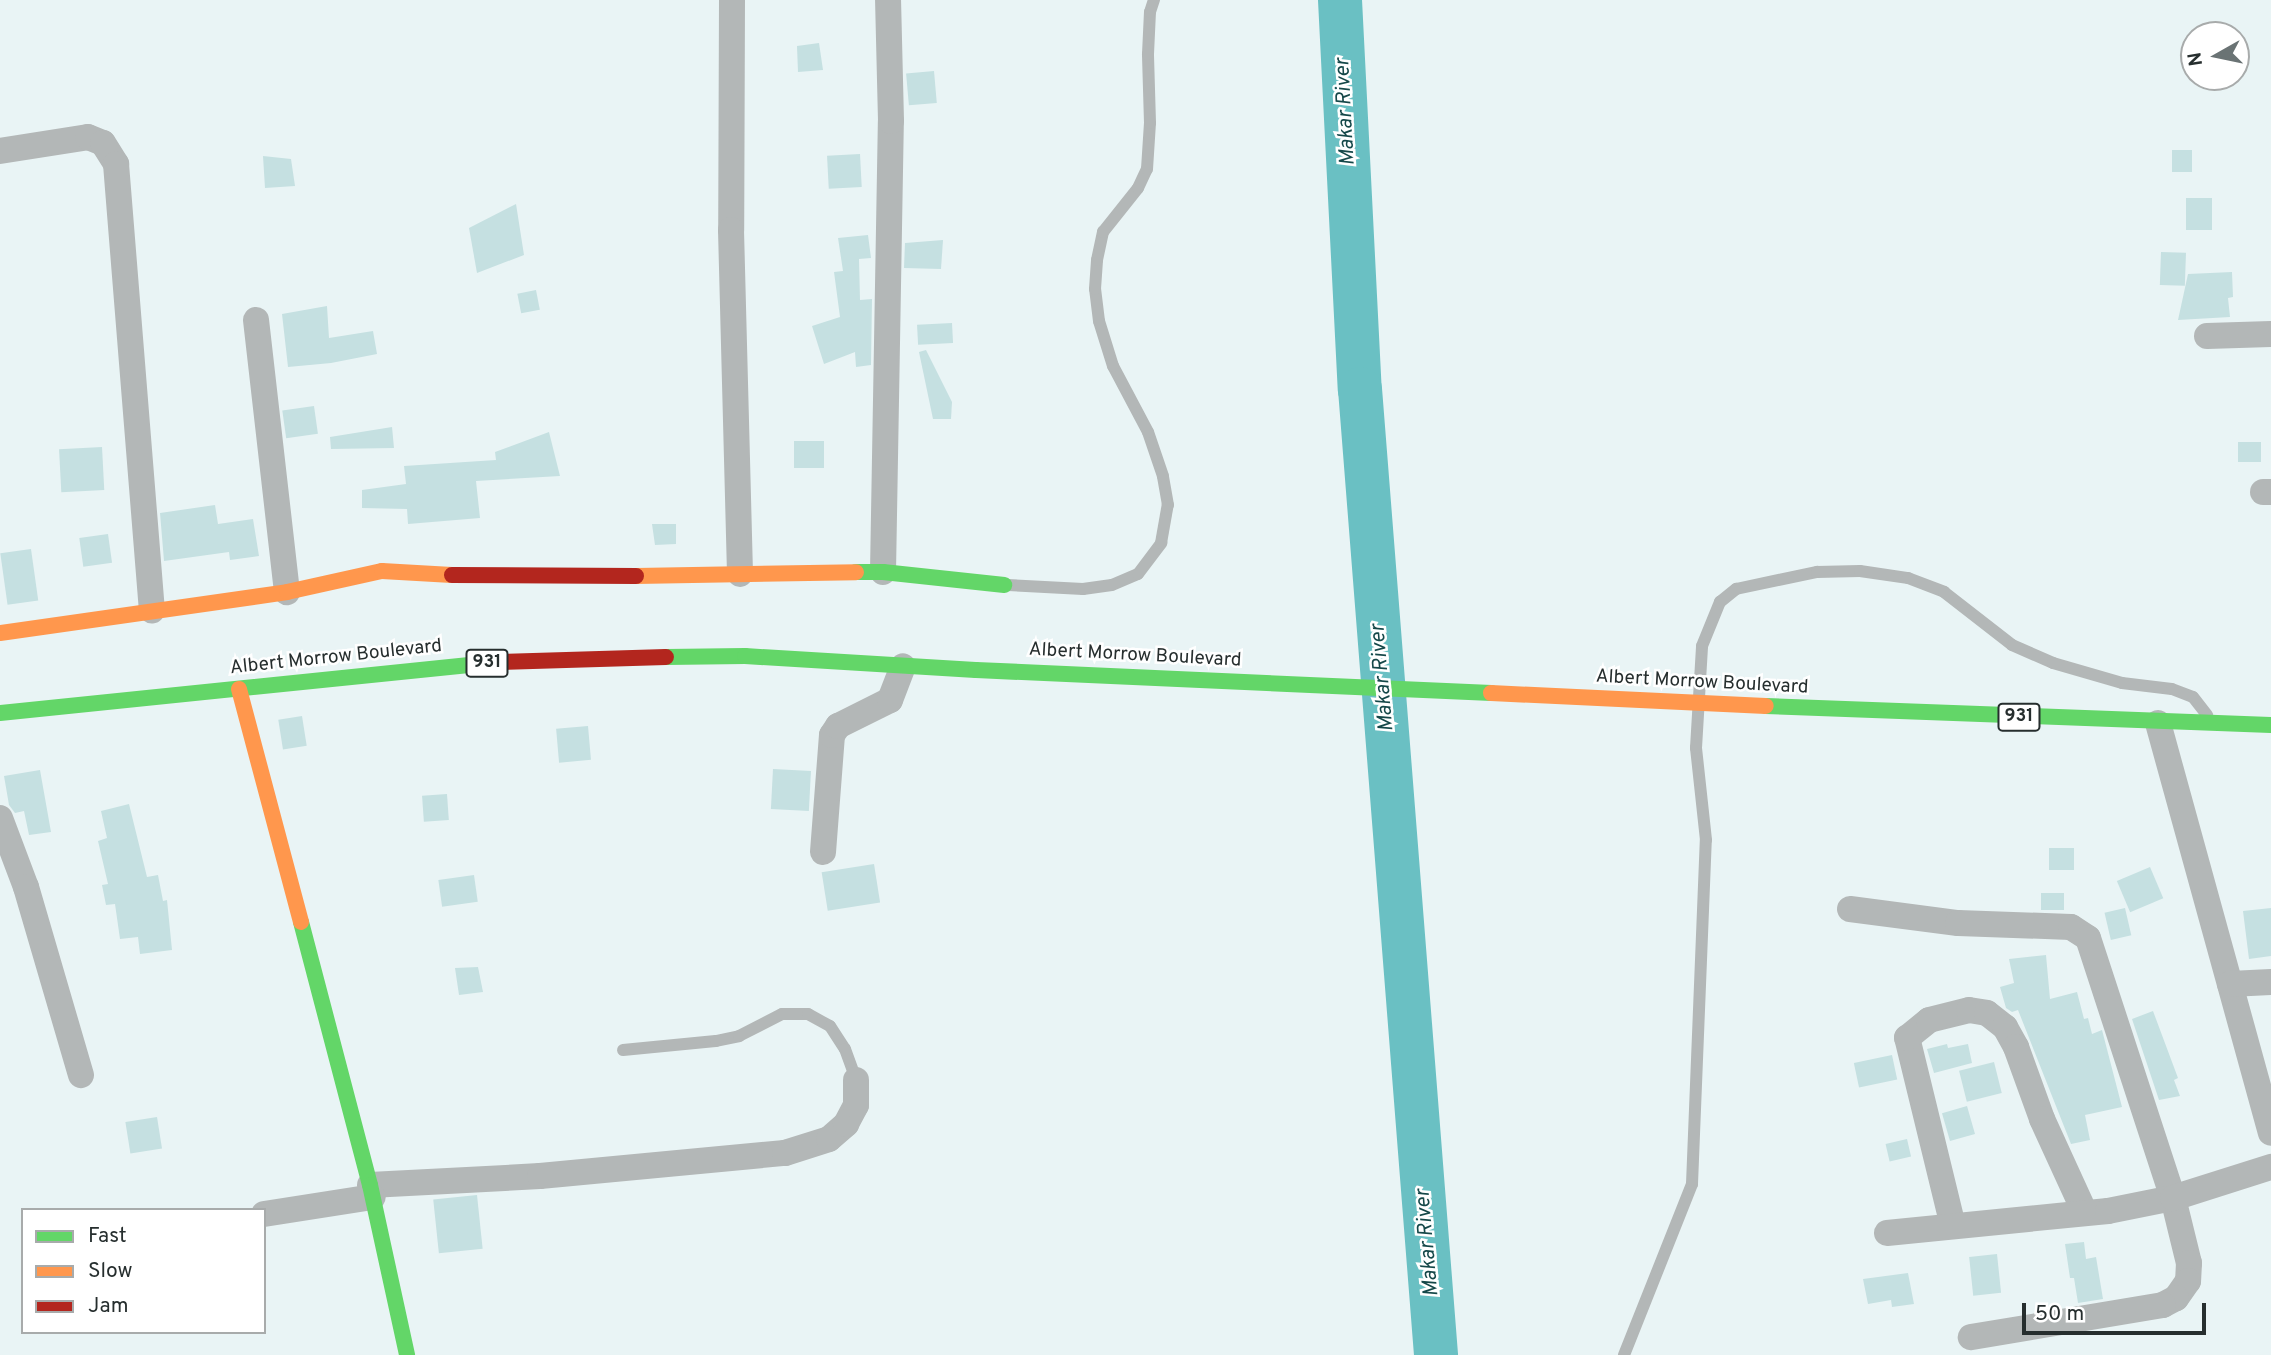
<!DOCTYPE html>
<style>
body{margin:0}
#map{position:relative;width:2271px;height:1355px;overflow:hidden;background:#e9f4f5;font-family:Overpass,sans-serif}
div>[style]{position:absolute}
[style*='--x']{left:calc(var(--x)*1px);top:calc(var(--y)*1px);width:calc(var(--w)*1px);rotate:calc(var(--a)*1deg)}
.river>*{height:44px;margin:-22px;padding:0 22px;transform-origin:22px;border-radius:22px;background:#6ac0c3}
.building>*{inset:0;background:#c5e0e1;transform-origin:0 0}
.lane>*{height:12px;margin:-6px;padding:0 6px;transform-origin:6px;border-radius:6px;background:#b3b7b7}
.street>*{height:26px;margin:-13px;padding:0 13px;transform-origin:13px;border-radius:13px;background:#b3b7b7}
.fast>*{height:16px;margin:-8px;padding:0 8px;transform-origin:8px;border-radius:8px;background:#63d668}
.slow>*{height:16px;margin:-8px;padding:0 8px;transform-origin:8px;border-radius:8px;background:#ff974d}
.jam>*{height:16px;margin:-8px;padding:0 8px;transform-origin:8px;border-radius:8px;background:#b3261e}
.fast-bridge>*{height:16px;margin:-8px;padding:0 8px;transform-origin:8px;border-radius:8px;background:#63d668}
.slow-bridge>*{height:16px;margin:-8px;padding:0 8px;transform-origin:8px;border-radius:8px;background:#ff974d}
span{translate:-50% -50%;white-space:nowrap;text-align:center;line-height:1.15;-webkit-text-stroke:5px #fff;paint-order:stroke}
.shield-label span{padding:2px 5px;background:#fff;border:2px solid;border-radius:5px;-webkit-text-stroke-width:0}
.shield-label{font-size:18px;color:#262e2e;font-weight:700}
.street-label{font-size:19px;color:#262e2e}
.water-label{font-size:21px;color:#154849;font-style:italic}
.legend{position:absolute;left:21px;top:1208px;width:245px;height:126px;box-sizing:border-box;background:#fff;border:2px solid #a8abab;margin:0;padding:9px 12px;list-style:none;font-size:21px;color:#262e2e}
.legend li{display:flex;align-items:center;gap:14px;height:35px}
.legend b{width:35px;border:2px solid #a8abab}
.north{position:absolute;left:2180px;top:21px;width:70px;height:70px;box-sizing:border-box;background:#fff;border:2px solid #a8abab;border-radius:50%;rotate:261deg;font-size:19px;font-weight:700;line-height:28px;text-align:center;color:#262e2e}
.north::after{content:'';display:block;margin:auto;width:24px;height:32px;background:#6a7374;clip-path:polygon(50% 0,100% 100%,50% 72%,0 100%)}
.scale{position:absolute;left:2022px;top:1303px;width:184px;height:32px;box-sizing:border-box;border:4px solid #262e2e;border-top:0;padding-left:9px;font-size:21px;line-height:24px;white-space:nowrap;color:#262e2e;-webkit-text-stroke:5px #fff;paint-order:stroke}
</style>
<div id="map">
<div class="river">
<i style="--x:1340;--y:0;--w:390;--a:87.1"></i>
<i style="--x:1360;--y:389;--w:969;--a:85.5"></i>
</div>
<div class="building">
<i style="clip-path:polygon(819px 43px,823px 70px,798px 72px,797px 46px)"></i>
<i style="left:934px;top:71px;width:32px;height:28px;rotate:85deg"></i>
<i style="left:2172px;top:150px;width:20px;height:22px"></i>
<i style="left:860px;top:154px;width:33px;height:33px;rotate:87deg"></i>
<i style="clip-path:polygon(263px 156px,291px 159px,295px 186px,265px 188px)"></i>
<i style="left:2186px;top:198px;width:26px;height:32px"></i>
<i style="clip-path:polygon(516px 204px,524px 255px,477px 273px,469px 228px)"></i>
<i style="clip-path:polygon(868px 235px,871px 258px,859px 259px,860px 300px,872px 299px,871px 365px,856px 367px,855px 352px,824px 364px,812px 326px,840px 317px,834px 272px,843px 271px,838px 238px)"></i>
<i style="clip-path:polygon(943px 240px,941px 269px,904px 268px,905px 243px)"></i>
<i style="left:2161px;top:252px;width:25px;height:33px;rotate:2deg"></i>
<i style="clip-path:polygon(2232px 272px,2233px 297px,2228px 298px,2230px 317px,2178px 320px,2188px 274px)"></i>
<i style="left:536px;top:290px;width:20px;height:19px;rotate:79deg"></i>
<i style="clip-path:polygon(327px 306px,329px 338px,373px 331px,377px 354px,331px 363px,288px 367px,282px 314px)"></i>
<i style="left:952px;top:323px;width:20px;height:35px;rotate:87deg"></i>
<i style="clip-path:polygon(926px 350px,952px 402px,951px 419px,933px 419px,919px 352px)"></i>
<i style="left:314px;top:406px;width:28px;height:32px;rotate:82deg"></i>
<i style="clip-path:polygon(392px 427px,394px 448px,331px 449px,330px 437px)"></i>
<i style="clip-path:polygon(549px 432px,560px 476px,476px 481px,480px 518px,408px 524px,407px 509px,362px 508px,362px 490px,406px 484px,404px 466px,496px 460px,495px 452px)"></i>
<i style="left:794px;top:441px;width:30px;height:27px"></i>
<i style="left:2238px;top:442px;width:23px;height:20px"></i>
<i style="left:102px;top:447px;width:43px;height:43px;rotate:87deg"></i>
<i style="clip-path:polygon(215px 505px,218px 524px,253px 519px,259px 556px,230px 560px,229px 552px,164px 561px,160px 513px)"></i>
<i style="clip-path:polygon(652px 524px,676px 524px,676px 544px,655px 545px)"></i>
<i style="left:108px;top:534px;width:29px;height:29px;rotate:82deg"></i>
<i style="left:31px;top:549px;width:52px;height:31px;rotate:82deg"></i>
<i style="left:302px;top:716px;width:30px;height:24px;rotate:81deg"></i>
<i style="left:588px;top:726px;width:34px;height:32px;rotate:85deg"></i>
<i style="left:773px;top:769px;width:38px;height:40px;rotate:3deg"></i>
<i style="clip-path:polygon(40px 770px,51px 832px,29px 835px,24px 811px,15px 813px,9px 805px,4px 776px)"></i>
<i style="left:447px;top:794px;width:26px;height:25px;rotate:86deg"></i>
<i style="clip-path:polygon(129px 804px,147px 877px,158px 875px,163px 901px,167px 900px,172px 950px,140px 954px,138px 937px,120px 939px,115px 904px,106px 905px,102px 885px,108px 884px,98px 841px,107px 838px,101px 811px)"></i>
<i style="left:2049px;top:848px;width:25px;height:22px"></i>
<i style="left:874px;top:864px;width:39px;height:53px;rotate:81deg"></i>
<i style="left:2150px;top:867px;width:34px;height:36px;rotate:67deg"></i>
<i style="left:474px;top:875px;width:27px;height:36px;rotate:82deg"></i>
<i style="left:2041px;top:893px;width:23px;height:17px"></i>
<i style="left:2125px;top:908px;width:28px;height:21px;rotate:77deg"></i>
<i style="clip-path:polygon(2271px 908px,2271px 956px,2249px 959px,2243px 911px)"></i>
<i style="clip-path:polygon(2046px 955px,2050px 999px,2077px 992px,2084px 1019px,2088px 1018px,2092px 1034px,2102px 1030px,2122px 1107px,2085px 1115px,2090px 1140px,2071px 1144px,2018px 1010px,2012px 1012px,2006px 1008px,2000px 987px,2014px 983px,2009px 959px)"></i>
<i style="clip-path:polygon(478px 967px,483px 992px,459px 995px,455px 968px)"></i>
<i style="clip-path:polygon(2153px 1011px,2178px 1078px,2174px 1080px,2180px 1096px,2159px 1100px,2132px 1019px)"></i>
<i style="clip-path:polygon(1947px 1044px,1948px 1048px,1968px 1044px,1972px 1063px,1934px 1073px,1927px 1049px)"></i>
<i style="left:1892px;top:1055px;width:25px;height:39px;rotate:78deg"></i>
<i style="left:1994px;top:1062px;width:32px;height:36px;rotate:76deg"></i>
<i style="left:1967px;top:1106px;width:29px;height:26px;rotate:74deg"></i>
<i style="left:157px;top:1117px;width:32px;height:32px;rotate:81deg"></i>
<i style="left:1907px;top:1139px;width:18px;height:22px;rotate:77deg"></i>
<i style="left:477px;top:1195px;width:54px;height:44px;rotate:84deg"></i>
<i style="clip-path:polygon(2084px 1242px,2086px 1259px,2096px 1257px,2103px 1299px,2078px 1303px,2074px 1278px,2070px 1278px,2065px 1244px)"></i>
<i style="left:1997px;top:1254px;width:39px;height:28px;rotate:84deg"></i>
<i style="clip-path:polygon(1908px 1273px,1914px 1304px,1892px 1307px,1891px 1300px,1868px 1304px,1863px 1279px)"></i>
</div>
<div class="lane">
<i style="--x:1008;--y:585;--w:75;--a:3.1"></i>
<i style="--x:1083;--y:589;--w:29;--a:-8"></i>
<i style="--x:1112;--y:585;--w:28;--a:-23"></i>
<i style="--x:1138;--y:574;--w:39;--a:-53"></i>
<i style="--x:1161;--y:543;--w:39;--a:-80"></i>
<i style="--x:1168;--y:505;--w:29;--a:-100"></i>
<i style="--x:1163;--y:476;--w:46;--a:-108.8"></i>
<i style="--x:1148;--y:432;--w:75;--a:-117.9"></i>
<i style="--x:1113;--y:366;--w:47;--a:-107.3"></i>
<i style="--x:1099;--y:321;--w:32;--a:-97"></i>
<i style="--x:1095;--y:289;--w:29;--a:-86"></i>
<i style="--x:1097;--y:260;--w:29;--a:-78"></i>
<i style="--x:1103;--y:232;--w:56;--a:-51.5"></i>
<i style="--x:1138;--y:188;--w:21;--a:-65"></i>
<i style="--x:1147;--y:169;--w:46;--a:-86.3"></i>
<i style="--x:1150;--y:123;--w:69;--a:-91.7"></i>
<i style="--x:1148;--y:54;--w:42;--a:-87.3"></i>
<i style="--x:1150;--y:12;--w:13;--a:-72"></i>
<i style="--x:623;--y:1050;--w:93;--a:-5.5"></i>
<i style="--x:716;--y:1041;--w:24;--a:-12"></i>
<i style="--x:739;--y:1036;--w:48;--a:-27.1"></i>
<i style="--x:782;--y:1014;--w:26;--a:0"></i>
<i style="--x:808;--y:1014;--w:25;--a:29"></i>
<i style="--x:830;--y:1026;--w:27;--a:57"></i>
<i style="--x:845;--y:1049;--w:33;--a:70"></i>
<i style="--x:1624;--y:1355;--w:184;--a:-68.3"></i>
<i style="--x:1692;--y:1184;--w:344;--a:-87.7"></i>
<i style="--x:1706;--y:840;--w:93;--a:-96.2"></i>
<i style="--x:1696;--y:748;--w:102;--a:-86.6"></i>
<i style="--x:1702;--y:646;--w:48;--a:-67.8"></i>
<i style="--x:1720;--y:602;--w:21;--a:-39"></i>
<i style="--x:1736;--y:589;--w:83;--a:-11.9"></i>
<i style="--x:1817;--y:572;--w:43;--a:-1.3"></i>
<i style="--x:1860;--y:571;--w:49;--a:8.3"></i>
<i style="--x:1908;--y:578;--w:39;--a:21"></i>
<i style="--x:1944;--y:592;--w:86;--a:37.9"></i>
<i style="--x:2012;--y:645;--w:45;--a:23.7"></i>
<i style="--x:2053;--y:663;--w:72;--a:16.2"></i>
<i style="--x:2122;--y:683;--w:50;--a:6.8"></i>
<i style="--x:2172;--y:689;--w:22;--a:21"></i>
<i style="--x:2193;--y:697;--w:23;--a:52"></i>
</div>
<div class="street">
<i style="--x:732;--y:0;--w:230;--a:90.2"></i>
<i style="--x:731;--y:230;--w:344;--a:88.5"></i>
<i style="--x:0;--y:151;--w:89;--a:-9"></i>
<i style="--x:88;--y:137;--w:16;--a:22"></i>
<i style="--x:103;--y:143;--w:25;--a:58"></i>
<i style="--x:116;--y:164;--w:448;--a:85.4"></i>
<i style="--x:256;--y:320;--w:274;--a:83.5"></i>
<i style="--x:2207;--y:336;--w:64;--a:-1.8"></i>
<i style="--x:2263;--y:492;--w:8;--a:0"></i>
<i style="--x:883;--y:572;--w:451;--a:-89"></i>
<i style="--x:891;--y:121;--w:121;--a:-91.4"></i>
<i style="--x:2158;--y:723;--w:425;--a:74.6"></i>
<i style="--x:0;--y:818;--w:74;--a:69.4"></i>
<i style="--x:26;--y:887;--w:196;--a:73.7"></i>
<i style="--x:823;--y:852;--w:117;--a:-85.6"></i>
<i style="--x:832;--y:735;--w:11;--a:-56"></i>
<i style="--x:838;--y:726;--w:58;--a:-26.6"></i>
<i style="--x:890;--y:700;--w:36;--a:-69"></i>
<i style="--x:1850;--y:909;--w:109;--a:7.4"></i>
<i style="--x:1958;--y:923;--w:113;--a:2"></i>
<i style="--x:2071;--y:927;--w:20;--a:33"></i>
<i style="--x:2088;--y:938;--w:274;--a:71.9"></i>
<i style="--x:2173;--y:1198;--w:67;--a:76.2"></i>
<i style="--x:2189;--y:1263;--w:18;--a:93"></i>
<i style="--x:2188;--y:1281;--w:21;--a:125"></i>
<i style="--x:2176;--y:1298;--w:15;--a:152"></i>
<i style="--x:2163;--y:1305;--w:195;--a:170.5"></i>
<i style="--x:2230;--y:984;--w:41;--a:-2.8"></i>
<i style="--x:370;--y:1185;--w:170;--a:-3"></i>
<i style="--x:540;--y:1176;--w:246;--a:-5.4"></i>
<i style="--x:785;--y:1153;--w:46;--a:-17.7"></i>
<i style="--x:829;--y:1139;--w:23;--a:-41"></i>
<i style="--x:846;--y:1124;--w:21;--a:-62"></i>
<i style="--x:856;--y:1105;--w:25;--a:-90"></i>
<i style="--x:264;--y:1214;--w:110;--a:-8.9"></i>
<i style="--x:1953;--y:1226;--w:194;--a:-103.7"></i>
<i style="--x:1907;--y:1038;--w:28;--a:-39"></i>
<i style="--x:1929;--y:1020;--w:41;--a:-14"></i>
<i style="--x:1969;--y:1010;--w:18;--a:9"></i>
<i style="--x:1987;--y:1013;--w:23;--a:38"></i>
<i style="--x:2005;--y:1027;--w:23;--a:61"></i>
<i style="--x:2016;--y:1047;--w:77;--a:70.1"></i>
<i style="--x:2042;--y:1119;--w:103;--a:65.4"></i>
<i style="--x:1887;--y:1233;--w:222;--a:-5.7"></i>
<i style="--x:2108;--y:1211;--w:66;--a:-11.3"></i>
<i style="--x:2173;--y:1198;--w:103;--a:-17.6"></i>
</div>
<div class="fast">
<i style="--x:856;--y:572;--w:27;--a:0"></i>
<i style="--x:883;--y:572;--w:122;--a:6.1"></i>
<i style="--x:666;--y:657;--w:79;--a:-0.7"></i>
<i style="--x:745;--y:656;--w:231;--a:3.5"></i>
<i style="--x:1766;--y:706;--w:505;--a:2.15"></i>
<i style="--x:0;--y:713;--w:501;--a:-5.85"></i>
<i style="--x:301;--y:922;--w:272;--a:75.3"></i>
<i style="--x:370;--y:1185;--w:174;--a:77.7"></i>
</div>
<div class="slow">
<i style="--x:636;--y:576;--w:220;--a:-1"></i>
<i style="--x:0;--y:633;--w:290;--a:-8.1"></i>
<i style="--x:287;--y:592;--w:97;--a:-12.5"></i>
<i style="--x:382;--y:571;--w:70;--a:3.3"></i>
<i style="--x:239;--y:689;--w:241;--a:75.1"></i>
</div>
<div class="jam">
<i style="--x:452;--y:575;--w:184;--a:0.3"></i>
<i style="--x:498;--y:662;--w:168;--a:-1.7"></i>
</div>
<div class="fast-bridge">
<i style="--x:976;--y:670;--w:516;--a:2.56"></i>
</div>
<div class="slow-bridge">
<i style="--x:1491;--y:693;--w:275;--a:2.7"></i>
</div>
<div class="shield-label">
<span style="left:487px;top:663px">931</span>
<span style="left:2019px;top:717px">931</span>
</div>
<div class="street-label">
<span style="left:1135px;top:656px;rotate:3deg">Albert Morrow Boulevard</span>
<span style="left:336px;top:658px;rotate:-6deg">Albert Morrow Boulevard</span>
<span style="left:1702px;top:683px;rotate:3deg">Albert Morrow Boulevard</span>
</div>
<div class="water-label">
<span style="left:1346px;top:112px;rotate:-93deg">Makar River</span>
<span style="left:1383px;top:678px;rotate:-95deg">Makar River</span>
<span style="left:1428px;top:1243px;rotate:-95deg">Makar River</span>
</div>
<ul class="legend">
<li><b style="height:9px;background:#63d668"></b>Fast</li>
<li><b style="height:9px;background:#ff974d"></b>Slow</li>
<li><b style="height:9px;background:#b3261e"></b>Jam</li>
</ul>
<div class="north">N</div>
<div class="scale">50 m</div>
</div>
